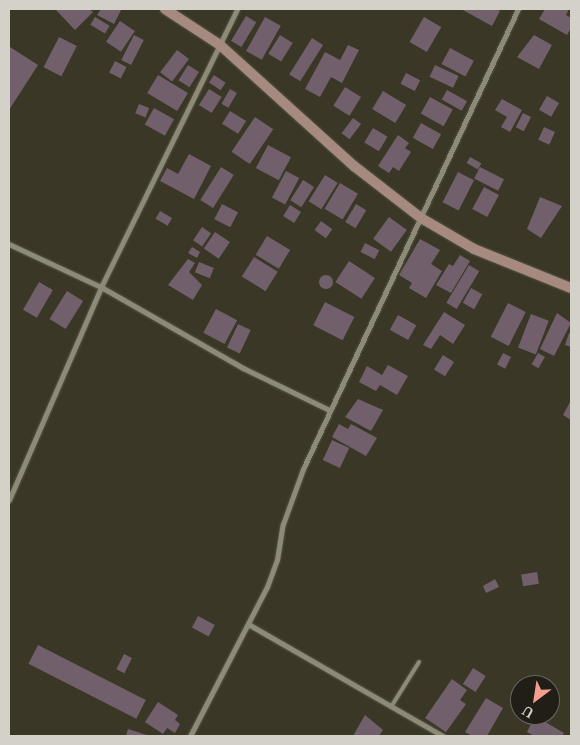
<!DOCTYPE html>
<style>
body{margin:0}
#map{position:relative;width:580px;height:745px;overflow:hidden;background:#3a3726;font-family:"PT Serif",serif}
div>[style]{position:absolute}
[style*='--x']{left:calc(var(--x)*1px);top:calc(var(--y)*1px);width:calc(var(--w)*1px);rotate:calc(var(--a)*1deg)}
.building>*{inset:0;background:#71606b;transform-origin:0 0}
.round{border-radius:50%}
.roads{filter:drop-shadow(0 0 1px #575546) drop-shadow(0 0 1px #575546)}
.lane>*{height:4px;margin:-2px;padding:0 2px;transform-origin:2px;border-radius:2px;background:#8d8a77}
.street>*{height:5px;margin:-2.5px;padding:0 2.5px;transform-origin:2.5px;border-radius:2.5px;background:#8d8a77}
.secondary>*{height:10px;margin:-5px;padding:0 5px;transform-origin:5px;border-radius:5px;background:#a68a80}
span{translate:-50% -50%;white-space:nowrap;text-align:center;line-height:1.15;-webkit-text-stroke:4.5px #201e17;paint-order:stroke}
.frame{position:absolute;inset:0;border:10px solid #d4d2c8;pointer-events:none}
.north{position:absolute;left:510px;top:675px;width:50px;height:50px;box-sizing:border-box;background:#201e17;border:1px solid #68665e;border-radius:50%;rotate:211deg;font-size:14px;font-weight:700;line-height:20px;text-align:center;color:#d4d2c8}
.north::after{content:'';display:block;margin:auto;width:18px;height:22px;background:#f59d8f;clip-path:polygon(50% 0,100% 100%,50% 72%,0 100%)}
</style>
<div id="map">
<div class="building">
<i style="clip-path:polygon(89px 9px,93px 12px,75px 30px,56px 10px)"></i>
<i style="clip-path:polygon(101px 9px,118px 9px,121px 10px,114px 24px,97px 15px)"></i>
<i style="clip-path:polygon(461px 9px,496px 9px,500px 11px,492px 26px)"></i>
<i style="clip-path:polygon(545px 9px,569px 9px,566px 15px,571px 18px,571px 28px,567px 35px,539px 19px)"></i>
<i style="left:246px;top:16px;width:12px;height:29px;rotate:31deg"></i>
<i style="left:95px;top:17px;width:17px;height:9px;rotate:31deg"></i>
<i style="left:265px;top:17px;width:18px;height:39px;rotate:29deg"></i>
<i style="left:424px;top:17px;width:20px;height:29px;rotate:30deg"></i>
<i style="left:120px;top:21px;width:18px;height:25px;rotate:34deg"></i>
<i style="left:134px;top:35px;width:11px;height:28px;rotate:27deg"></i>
<i style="left:280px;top:35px;width:15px;height:22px;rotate:32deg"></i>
<i style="clip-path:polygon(534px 35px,552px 45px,539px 69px,517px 57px)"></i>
<i style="left:59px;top:37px;width:20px;height:34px;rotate:27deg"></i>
<i style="left:312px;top:38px;width:13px;height:43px;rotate:32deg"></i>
<i style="clip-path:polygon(348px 45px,359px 50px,342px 83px,331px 77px,320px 97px,305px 89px,325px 52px,340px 60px)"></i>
<i style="clip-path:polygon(10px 47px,38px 65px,9px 110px,9px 48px)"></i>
<i style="left:450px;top:48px;width:27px;height:18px;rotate:28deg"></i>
<i style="left:177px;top:50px;width:15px;height:28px;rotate:37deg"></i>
<i style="left:115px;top:61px;width:13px;height:13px;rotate:27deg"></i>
<i style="left:188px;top:65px;width:13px;height:18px;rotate:32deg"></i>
<i style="left:435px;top:65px;width:26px;height:13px;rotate:25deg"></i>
<i style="left:406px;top:73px;width:16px;height:12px;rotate:27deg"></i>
<i style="left:158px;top:75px;width:35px;height:21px;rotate:31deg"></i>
<i style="left:214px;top:75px;width:14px;height:9px;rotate:34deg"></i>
<i style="left:345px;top:87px;width:19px;height:22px;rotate:32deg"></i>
<i style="left:209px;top:89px;width:15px;height:19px;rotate:32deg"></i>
<i style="left:230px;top:89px;width:8px;height:17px;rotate:30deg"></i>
<i style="left:447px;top:90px;width:23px;height:11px;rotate:29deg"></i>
<i style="left:383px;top:91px;width:27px;height:21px;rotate:31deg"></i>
<i style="left:547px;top:96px;width:14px;height:16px;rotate:30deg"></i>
<i style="left:430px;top:97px;width:26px;height:19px;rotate:29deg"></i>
<i style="clip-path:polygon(502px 99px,522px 110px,510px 132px,501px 127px,507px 117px,495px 110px)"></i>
<i style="left:139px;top:104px;width:11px;height:10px;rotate:22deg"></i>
<i style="left:154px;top:108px;width:23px;height:19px;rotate:29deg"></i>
<i style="left:230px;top:111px;width:19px;height:15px;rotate:32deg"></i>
<i style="left:523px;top:113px;width:9px;height:16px;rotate:27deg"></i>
<i style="left:255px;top:117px;width:22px;height:42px;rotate:34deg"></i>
<i style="left:353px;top:118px;width:10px;height:19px;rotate:37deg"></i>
<i style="left:421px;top:123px;width:23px;height:17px;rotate:29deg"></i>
<i style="left:544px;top:127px;width:12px;height:14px;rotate:24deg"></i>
<i style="left:373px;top:128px;width:17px;height:17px;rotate:31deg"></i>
<i style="clip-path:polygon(398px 135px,409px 143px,405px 148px,411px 152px,399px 171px,393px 167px,389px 173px,378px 166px)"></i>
<i style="left:268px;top:145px;width:26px;height:26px;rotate:28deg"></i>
<i style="clip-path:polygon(189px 154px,211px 166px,194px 199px,160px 181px,167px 168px,178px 174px)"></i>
<i style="left:470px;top:157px;width:13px;height:7px;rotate:29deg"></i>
<i style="left:221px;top:167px;width:15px;height:39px;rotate:32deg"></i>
<i style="left:480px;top:167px;width:27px;height:13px;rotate:27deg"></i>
<i style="left:286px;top:171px;width:15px;height:30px;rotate:28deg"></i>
<i style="left:458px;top:172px;width:18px;height:34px;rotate:27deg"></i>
<i style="left:325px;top:175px;width:15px;height:31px;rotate:32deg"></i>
<i style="left:303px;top:180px;width:13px;height:24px;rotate:32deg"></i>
<i style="left:340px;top:183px;width:21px;height:30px;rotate:31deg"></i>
<i style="left:484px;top:187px;width:17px;height:25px;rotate:28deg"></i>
<i style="clip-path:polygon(540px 197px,562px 206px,541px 238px,527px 229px)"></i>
<i style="left:222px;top:204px;width:18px;height:17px;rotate:27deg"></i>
<i style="left:356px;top:204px;width:12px;height:21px;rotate:31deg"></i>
<i style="left:290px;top:205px;width:13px;height:13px;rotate:32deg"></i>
<i style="left:160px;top:211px;width:14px;height:9px;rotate:30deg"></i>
<i style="left:389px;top:217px;width:22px;height:27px;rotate:36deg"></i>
<i style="left:321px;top:221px;width:14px;height:11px;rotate:36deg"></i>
<i style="left:202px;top:227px;width:11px;height:16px;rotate:34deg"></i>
<i style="left:215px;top:232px;width:18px;height:20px;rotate:34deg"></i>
<i style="left:267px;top:236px;width:27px;height:22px;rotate:31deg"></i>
<i style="clip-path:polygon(420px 239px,440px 250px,431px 264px,442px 271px,426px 298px,409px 288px,412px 283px,399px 275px)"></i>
<i style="left:365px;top:243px;width:16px;height:10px;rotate:27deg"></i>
<i style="clip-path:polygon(192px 247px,200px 252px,197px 258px,188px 253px)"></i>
<i style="clip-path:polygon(460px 255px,470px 261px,451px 293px,436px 285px,449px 264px,453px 266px)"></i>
<i style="left:254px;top:257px;width:28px;height:23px;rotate:32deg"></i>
<i style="clip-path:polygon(188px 259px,195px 263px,189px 272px,202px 285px,193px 300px,168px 285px)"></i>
<i style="left:349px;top:261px;width:31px;height:25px;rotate:33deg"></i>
<i style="left:199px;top:262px;width:16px;height:11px;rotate:22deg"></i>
<i style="left:469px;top:265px;width:12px;height:44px;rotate:31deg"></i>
<i class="round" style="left:319px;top:275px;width:14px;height:14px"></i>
<i style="left:39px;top:282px;width:16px;height:32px;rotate:30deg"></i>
<i style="left:471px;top:288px;width:13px;height:17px;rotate:29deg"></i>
<i style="left:67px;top:291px;width:19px;height:33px;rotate:32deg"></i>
<i style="left:325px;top:302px;width:33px;height:26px;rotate:27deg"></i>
<i style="left:508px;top:303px;width:20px;height:38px;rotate:27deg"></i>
<i style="left:216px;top:309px;width:24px;height:27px;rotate:28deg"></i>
<i style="clip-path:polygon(444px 312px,465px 325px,453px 344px,440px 335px,431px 349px,423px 345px)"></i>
<i style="clip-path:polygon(557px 313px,571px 323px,554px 356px,540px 349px)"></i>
<i style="left:531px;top:314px;width:19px;height:36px;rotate:21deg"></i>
<i style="left:398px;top:315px;width:21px;height:17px;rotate:29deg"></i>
<i style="left:238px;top:324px;width:14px;height:26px;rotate:25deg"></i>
<i style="clip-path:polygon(569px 333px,571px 334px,571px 347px,565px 345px)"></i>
<i style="left:503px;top:353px;width:9px;height:13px;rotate:27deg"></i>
<i style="left:538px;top:353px;width:8px;height:13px;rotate:30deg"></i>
<i style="left:443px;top:355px;width:13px;height:17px;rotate:32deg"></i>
<i style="clip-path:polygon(388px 365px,408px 376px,397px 395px,380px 385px,376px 391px,359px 382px,367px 366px,382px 375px)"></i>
<i style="clip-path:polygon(358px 399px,383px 410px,371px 431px,345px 417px)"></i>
<i style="clip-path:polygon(570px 402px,571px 403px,571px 420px,563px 415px)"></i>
<i style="clip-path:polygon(339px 424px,348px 429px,351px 424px,377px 438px,366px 456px,332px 437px)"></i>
<i style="left:332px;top:440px;width:19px;height:22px;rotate:25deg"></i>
<i style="left:537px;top:572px;width:12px;height:16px;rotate:81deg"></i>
<i style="clip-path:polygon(495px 579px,499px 587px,486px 593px,483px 586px)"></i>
<i style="left:198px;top:616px;width:19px;height:13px;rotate:28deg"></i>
<i style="left:38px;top:645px;width:121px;height:21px;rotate:27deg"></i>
<i style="left:124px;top:654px;width:9px;height:17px;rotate:27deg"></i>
<i style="left:473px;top:668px;width:15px;height:19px;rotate:32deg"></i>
<i style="clip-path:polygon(452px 679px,467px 690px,460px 700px,466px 704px,446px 732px,425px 718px)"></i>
<i style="clip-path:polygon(486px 698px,503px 708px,487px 736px,472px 736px,465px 732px)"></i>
<i style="clip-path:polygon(158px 702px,178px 715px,175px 720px,180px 724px,175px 733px,167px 728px,163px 734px,145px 722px)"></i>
<i style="clip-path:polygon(365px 715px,383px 730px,379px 736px,353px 736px)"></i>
<i style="clip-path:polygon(535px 716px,564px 733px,562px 736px,534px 736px,527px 732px)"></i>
<i style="clip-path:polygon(128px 729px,150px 736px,126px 736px)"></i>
</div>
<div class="roads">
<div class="lane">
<i style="--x:391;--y:707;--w:53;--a:-58.1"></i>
</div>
<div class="street">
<i style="--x:9;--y:244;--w:102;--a:25.1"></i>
<i style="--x:101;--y:287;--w:163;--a:29.7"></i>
<i style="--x:243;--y:368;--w:96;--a:26"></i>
<i style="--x:9;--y:500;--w:232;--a:-66.6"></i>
<i style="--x:101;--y:287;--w:309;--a:-63.9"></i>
<i style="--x:248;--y:624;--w:225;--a:29.9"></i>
<i style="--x:190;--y:736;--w:168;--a:-62.7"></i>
<i style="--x:267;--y:587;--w:29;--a:-70"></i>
<i style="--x:277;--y:560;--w:36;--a:-81"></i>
<i style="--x:283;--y:524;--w:59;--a:-70"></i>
<i style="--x:303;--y:469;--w:508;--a:-64.95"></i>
</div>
<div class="secondary">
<i style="--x:165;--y:9;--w:66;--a:33.2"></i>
<i style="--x:220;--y:45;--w:181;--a:42.1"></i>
<i style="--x:354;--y:166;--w:85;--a:37.8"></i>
<i style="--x:421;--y:218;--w:61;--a:30.3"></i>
<i style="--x:474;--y:249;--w:105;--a:21.9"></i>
</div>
</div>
<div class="frame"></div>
<div class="north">U</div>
</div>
